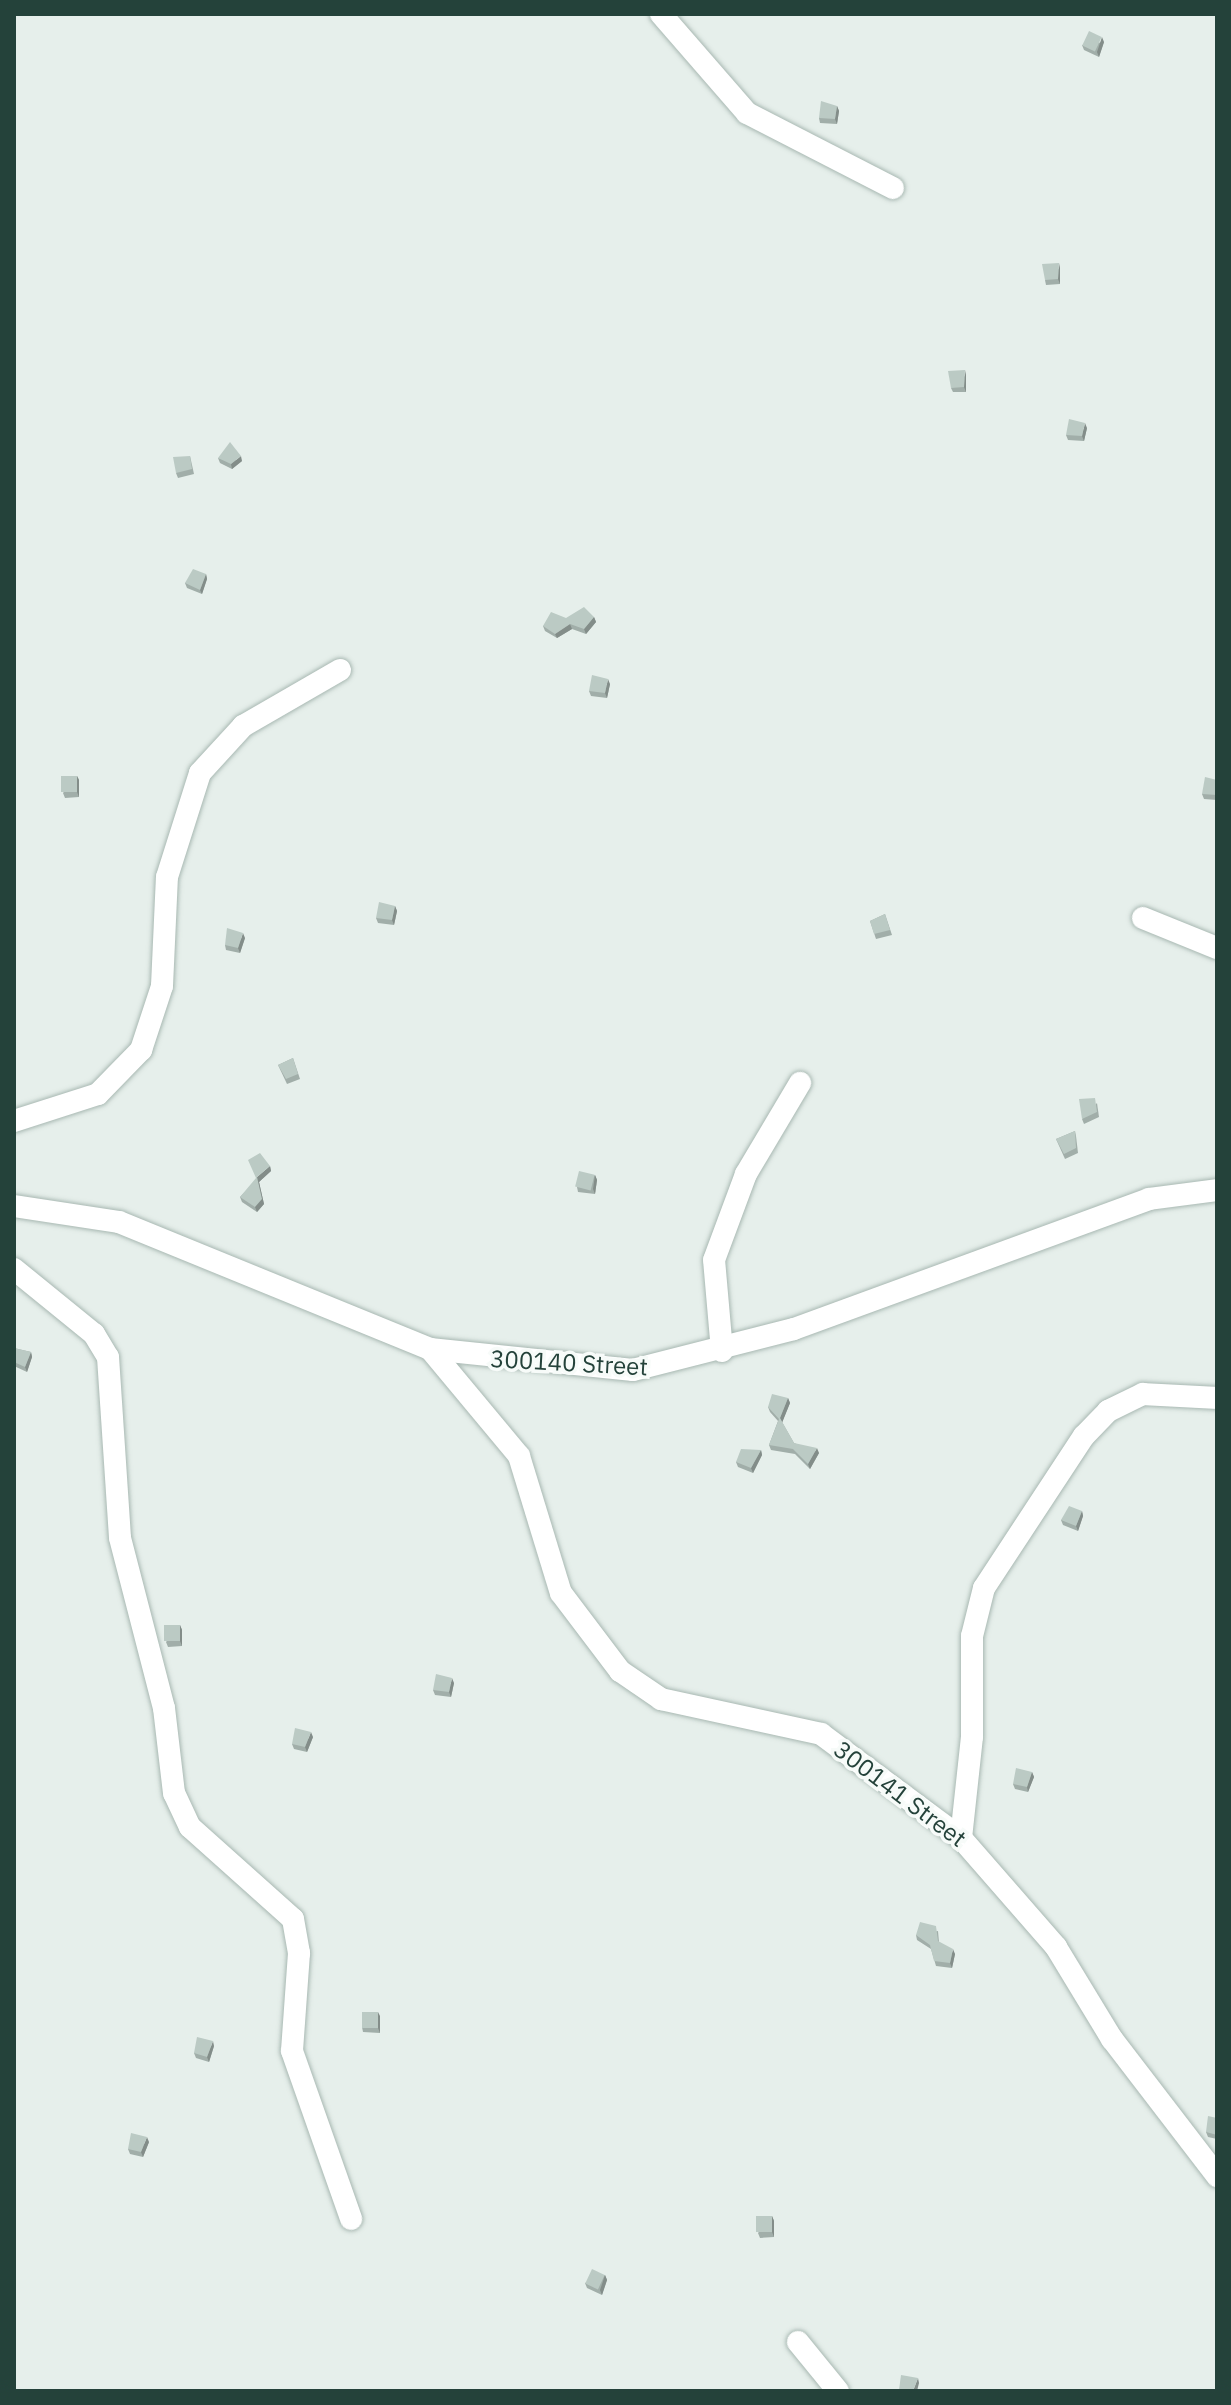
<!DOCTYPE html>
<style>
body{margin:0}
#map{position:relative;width:1231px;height:2405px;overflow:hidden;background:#e6efeb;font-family:"IBM Plex Sans",sans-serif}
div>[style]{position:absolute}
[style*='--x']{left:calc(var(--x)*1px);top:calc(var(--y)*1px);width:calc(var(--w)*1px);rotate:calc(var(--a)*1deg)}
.roads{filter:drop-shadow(0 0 2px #a8b8b2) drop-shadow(0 0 2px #a8b8b2)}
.minor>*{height:22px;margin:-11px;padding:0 11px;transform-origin:11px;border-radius:11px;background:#fff}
.wall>*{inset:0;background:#a1aea9}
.shaded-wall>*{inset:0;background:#838d89}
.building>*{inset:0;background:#bbcac4;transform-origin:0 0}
span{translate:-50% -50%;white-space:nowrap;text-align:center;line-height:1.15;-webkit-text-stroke:7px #f7fbf9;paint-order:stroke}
.street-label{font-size:24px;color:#24423a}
.frame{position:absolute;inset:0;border:16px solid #24423a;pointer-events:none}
</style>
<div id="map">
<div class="roads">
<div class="minor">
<i style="--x:661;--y:14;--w:131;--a:49"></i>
<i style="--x:747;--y:113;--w:164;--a:27.2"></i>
<i style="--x:1143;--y:918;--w:80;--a:22.1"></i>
<i style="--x:14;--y:1121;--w:88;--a:-17.8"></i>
<i style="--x:98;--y:1094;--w:62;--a:-45.7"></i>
<i style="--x:141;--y:1050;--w:67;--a:-71.8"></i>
<i style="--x:162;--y:986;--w:109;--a:-87.4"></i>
<i style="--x:167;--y:877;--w:109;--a:-72.4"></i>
<i style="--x:200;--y:773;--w:64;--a:-47.5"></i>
<i style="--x:243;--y:726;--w:112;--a:-30"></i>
<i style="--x:14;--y:1206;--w:106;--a:8.7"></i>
<i style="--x:119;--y:1222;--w:336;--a:22.2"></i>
<i style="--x:430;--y:1349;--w:204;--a:5.9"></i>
<i style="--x:633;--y:1370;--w:166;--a:-14.3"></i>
<i style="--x:794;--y:1329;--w:378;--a:-20.1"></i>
<i style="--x:1149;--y:1199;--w:69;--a:-7.5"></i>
<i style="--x:14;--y:1269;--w:103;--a:39.1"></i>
<i style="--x:94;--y:1334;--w:27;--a:59"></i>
<i style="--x:108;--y:1357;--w:181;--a:86.2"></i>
<i style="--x:120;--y:1538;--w:176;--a:75.5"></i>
<i style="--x:164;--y:1708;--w:86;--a:83.3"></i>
<i style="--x:174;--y:1793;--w:38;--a:65"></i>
<i style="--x:190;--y:1827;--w:138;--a:41.8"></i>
<i style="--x:293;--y:1919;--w:35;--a:80"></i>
<i style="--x:299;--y:1953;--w:98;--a:94.1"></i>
<i style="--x:292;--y:2051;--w:178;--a:70.6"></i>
<i style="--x:430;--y:1349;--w:139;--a:50.2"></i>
<i style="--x:519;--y:1456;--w:143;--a:73"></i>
<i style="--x:561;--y:1593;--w:98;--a:52.9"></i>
<i style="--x:620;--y:1671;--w:50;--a:34.3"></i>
<i style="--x:661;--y:1699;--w:164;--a:12.3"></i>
<i style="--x:821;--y:1734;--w:174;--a:36.6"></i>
<i style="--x:961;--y:1838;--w:145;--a:48.9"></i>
<i style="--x:1056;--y:1947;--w:108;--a:58.7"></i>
<i style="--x:1112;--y:2039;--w:173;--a:52.5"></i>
<i style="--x:722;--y:1351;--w:91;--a:-95"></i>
<i style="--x:714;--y:1260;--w:92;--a:-69.6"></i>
<i style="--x:746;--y:1174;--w:106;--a:-59.3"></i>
<i style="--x:961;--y:1838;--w:102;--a:-83.8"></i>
<i style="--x:972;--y:1737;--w:101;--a:-90"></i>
<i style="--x:972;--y:1636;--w:49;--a:-76"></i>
<i style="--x:984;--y:1588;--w:182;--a:-56.7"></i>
<i style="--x:1084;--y:1436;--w:35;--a:-46"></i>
<i style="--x:1108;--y:1411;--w:39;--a:-26"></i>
<i style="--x:1143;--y:1394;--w:74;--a:3.1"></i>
<i style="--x:798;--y:2342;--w:63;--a:50.8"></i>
</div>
</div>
<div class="wall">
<i style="clip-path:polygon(1104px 42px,1099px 57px,1084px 50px,1082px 45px)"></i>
<i style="clip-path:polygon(837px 106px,839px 111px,837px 124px,820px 123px,819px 118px)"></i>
<i style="clip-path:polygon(1060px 268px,1060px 284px,1046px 285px,1045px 280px)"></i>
<i style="clip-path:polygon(966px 375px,966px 392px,953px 392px,951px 388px)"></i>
<i style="clip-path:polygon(1087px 428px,1084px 441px,1068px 440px,1066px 435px)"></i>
<i style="clip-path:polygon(190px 456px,194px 474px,178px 478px,176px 473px)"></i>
<i style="clip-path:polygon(218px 458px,242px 461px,232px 469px,220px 463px)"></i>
<i style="clip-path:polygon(206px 574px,207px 579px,202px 594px,187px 588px,185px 583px)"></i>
<i style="clip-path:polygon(594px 617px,596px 622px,586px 634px,572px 629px,557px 638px,545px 631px,543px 626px,566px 618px)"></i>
<i style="clip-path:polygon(610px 684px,607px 698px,591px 696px,589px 691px)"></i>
<i style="clip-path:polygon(77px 776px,79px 780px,79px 797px,65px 798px,63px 793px)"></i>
<i style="clip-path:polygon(1217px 780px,1217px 800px,1204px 799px,1202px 794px)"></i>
<i style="clip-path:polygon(395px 906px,397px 911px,394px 925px,378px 923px,376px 918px)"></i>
<i style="clip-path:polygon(885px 914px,892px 935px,876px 939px,870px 921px)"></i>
<i style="clip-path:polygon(245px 938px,240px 953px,226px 950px,225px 945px)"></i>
<i style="clip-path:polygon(293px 1058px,300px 1079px,287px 1084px,278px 1065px)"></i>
<i style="clip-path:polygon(1097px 1103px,1099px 1117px,1084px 1124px,1082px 1119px)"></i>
<i style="clip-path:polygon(1075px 1131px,1076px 1136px,1078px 1153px,1065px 1159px,1056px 1139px)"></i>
<i style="clip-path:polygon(270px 1166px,271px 1171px,259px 1182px,264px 1204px,257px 1212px,242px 1202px,240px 1197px)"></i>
<i style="clip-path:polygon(595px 1175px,597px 1180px,595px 1194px,578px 1192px,577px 1187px)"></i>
<i style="clip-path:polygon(14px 1348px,31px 1352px,32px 1357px,27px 1372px,14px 1366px)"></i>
<i style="clip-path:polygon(788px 1398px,790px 1403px,782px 1422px,794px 1443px,819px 1453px,810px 1469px,795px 1454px,771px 1450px,769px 1445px,778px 1421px,770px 1412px,768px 1407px)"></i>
<i style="clip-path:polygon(761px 1450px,762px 1455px,753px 1473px,738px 1467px,736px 1462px)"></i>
<i style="clip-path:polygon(1082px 1511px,1083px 1516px,1078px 1531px,1063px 1525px,1061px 1520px)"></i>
<i style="clip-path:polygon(180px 1625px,182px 1630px,182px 1646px,168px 1647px,166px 1642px)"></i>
<i style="clip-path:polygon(454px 1683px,451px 1697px,435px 1695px,433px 1690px)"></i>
<i style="clip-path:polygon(313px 1737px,307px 1752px,294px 1749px,292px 1744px)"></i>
<i style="clip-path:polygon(1032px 1772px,1034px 1777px,1028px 1792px,1015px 1789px,1013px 1784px)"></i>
<i style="clip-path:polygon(938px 1931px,939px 1942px,955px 1954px,952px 1968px,936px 1966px,931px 1949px,917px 1940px,916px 1935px)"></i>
<i style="clip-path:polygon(380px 2016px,380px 2033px,363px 2032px,362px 2027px)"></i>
<i style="clip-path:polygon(214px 2046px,209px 2062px,196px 2058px,194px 2053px)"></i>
<i style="clip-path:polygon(1217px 2118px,1217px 2139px,1208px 2137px,1206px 2132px)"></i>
<i style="clip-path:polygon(149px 2142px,143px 2157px,130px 2154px,128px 2149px)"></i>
<i style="clip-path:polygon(772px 2216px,774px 2221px,774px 2237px,760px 2238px,758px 2233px)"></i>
<i style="clip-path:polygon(605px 2275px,607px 2280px,602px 2295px,587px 2288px,585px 2283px)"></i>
</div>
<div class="shaded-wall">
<i style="clip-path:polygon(1102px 37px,1104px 42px,1099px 57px,1097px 52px)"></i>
<i style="clip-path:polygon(837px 106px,839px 111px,837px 124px,835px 119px)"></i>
<i style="clip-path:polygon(1059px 263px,1060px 268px,1060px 284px,1058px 279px)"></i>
<i style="clip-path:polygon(965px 370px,966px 375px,966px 392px,964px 387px)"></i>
<i style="clip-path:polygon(1085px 423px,1087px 428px,1084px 441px,1082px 436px)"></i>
<i style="clip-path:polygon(241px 456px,242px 461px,232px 469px,231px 464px)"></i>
<i style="clip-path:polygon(206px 574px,207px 579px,202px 594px,200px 590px)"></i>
<i style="clip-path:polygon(594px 617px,596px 622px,586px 634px,584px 629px)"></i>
<i style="clip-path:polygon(570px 624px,572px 629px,557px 638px,555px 634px)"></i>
<i style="clip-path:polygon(608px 679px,610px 684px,607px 698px,605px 693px)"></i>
<i style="clip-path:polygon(77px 776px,79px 780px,79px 797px,77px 792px)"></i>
<i style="clip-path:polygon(395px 906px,397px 911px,394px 925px,392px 920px)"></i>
<i style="clip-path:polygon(243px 933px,245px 938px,240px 953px,238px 948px)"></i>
<i style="clip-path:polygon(270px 1166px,271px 1171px,259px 1182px,264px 1204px,257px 1212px,255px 1207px,257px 1177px)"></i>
<i style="clip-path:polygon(595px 1175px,597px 1180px,595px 1194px,593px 1189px)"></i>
<i style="clip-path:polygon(31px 1352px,32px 1357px,27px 1372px,25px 1367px)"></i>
<i style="clip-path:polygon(788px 1398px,790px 1403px,782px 1423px,780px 1418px)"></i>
<i style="clip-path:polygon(817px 1448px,819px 1453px,810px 1469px,808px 1464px)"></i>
<i style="clip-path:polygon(761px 1450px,762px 1455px,753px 1473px,751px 1468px)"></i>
<i style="clip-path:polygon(1082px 1511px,1083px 1516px,1078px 1531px,1076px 1526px)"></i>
<i style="clip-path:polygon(180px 1625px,182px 1630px,182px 1646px,180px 1641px)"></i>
<i style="clip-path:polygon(452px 1678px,454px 1683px,451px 1697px,449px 1692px)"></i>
<i style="clip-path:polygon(311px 1732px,313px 1737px,307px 1752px,305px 1747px)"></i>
<i style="clip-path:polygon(1032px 1772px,1034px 1777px,1028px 1792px,1027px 1787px)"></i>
<i style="clip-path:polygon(953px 1949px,955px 1954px,952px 1968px,950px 1963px)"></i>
<i style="clip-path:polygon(378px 2012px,380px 2016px,380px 2033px,378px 2028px)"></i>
<i style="clip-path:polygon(213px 2041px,214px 2046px,209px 2062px,207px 2057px)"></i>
<i style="clip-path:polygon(147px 2137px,149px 2142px,143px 2157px,141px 2152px)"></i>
<i style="clip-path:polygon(772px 2216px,774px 2221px,774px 2237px,772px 2232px)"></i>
<i style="clip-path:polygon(605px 2275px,607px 2280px,602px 2295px,600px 2290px)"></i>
<i style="clip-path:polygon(918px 2378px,919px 2383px,917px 2391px,913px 2391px)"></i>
</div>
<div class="building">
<i style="left:1089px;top:31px;width:14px;height:16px;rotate:25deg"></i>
<i style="clip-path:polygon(821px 101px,837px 106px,835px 119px,819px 118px)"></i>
<i style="clip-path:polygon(1059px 263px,1058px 279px,1045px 280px,1042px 264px)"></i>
<i style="clip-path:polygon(965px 370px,964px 387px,951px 388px,948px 371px)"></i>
<i style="clip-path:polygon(1069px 419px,1085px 423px,1082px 436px,1066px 435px)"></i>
<i style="clip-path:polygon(230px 442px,241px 456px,231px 464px,218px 458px)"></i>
<i style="clip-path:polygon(190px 456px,192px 469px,176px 473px,173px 457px)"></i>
<i style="clip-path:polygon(193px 569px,206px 574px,200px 590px,185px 583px)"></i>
<i style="clip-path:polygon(584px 607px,594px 617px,584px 629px,570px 624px,555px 634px,543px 626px,551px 612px,566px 618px)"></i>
<i style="clip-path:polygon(592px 675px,608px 679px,605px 693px,589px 691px)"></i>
<i style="left:77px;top:776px;width:16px;height:16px;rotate:90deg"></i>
<i style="clip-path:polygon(1205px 777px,1217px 780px,1217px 795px,1202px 794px)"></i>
<i style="clip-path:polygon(379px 902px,395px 906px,392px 920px,376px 918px)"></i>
<i style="clip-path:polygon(885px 914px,890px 930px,874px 934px,870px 921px)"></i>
<i style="clip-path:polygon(227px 928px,243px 933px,238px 948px,225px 945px)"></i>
<i style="clip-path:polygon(293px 1058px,298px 1074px,286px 1079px,278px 1065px)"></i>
<i style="clip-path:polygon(1095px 1098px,1097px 1112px,1082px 1119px,1079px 1099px)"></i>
<i style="clip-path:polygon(1075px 1131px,1076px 1148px,1064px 1154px,1056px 1139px)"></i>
<i style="clip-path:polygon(260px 1153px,270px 1166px,257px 1177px,262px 1199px,255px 1207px,240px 1197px,256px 1178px,248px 1160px)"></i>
<i style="left:579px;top:1171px;width:16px;height:16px;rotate:14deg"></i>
<i style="clip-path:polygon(14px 1348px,31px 1352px,25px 1367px,14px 1362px)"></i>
<i style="clip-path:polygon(772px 1394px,788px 1398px,780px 1418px,794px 1443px,817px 1448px,808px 1464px,793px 1449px,769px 1445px,779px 1419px,768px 1407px)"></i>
<i style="clip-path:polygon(741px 1449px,761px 1450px,751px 1468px,736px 1462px)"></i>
<i style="clip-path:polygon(1069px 1506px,1082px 1511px,1076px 1526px,1061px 1520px)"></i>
<i style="left:180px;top:1625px;width:16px;height:16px;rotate:90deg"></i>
<i style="clip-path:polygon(436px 1674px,452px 1678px,449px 1692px,433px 1690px)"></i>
<i style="clip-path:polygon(295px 1728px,311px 1732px,305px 1747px,292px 1744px)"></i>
<i style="clip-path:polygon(1016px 1768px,1032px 1772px,1027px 1787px,1013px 1784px)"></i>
<i style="clip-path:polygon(920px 1922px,936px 1926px,938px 1941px,953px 1949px,950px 1963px,934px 1961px,930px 1945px,916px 1935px)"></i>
<i style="left:378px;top:2012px;width:16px;height:16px;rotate:90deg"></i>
<i style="clip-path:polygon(197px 2037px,213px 2041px,207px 2057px,194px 2053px)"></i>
<i style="clip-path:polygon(1208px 2116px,1217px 2118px,1217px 2135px,1206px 2132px)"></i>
<i style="clip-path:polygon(131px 2133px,147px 2137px,141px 2152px,128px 2149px)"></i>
<i style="left:772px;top:2216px;width:16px;height:16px;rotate:90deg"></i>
<i style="left:592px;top:2269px;width:14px;height:16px;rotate:25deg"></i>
<i style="clip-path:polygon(901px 2375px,918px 2378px,913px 2391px,899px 2390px)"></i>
</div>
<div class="street-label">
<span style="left:569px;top:1363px;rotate:3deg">300140 Street</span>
<span style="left:900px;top:1794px;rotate:37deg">300141 Street</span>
</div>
<div class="frame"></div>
</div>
